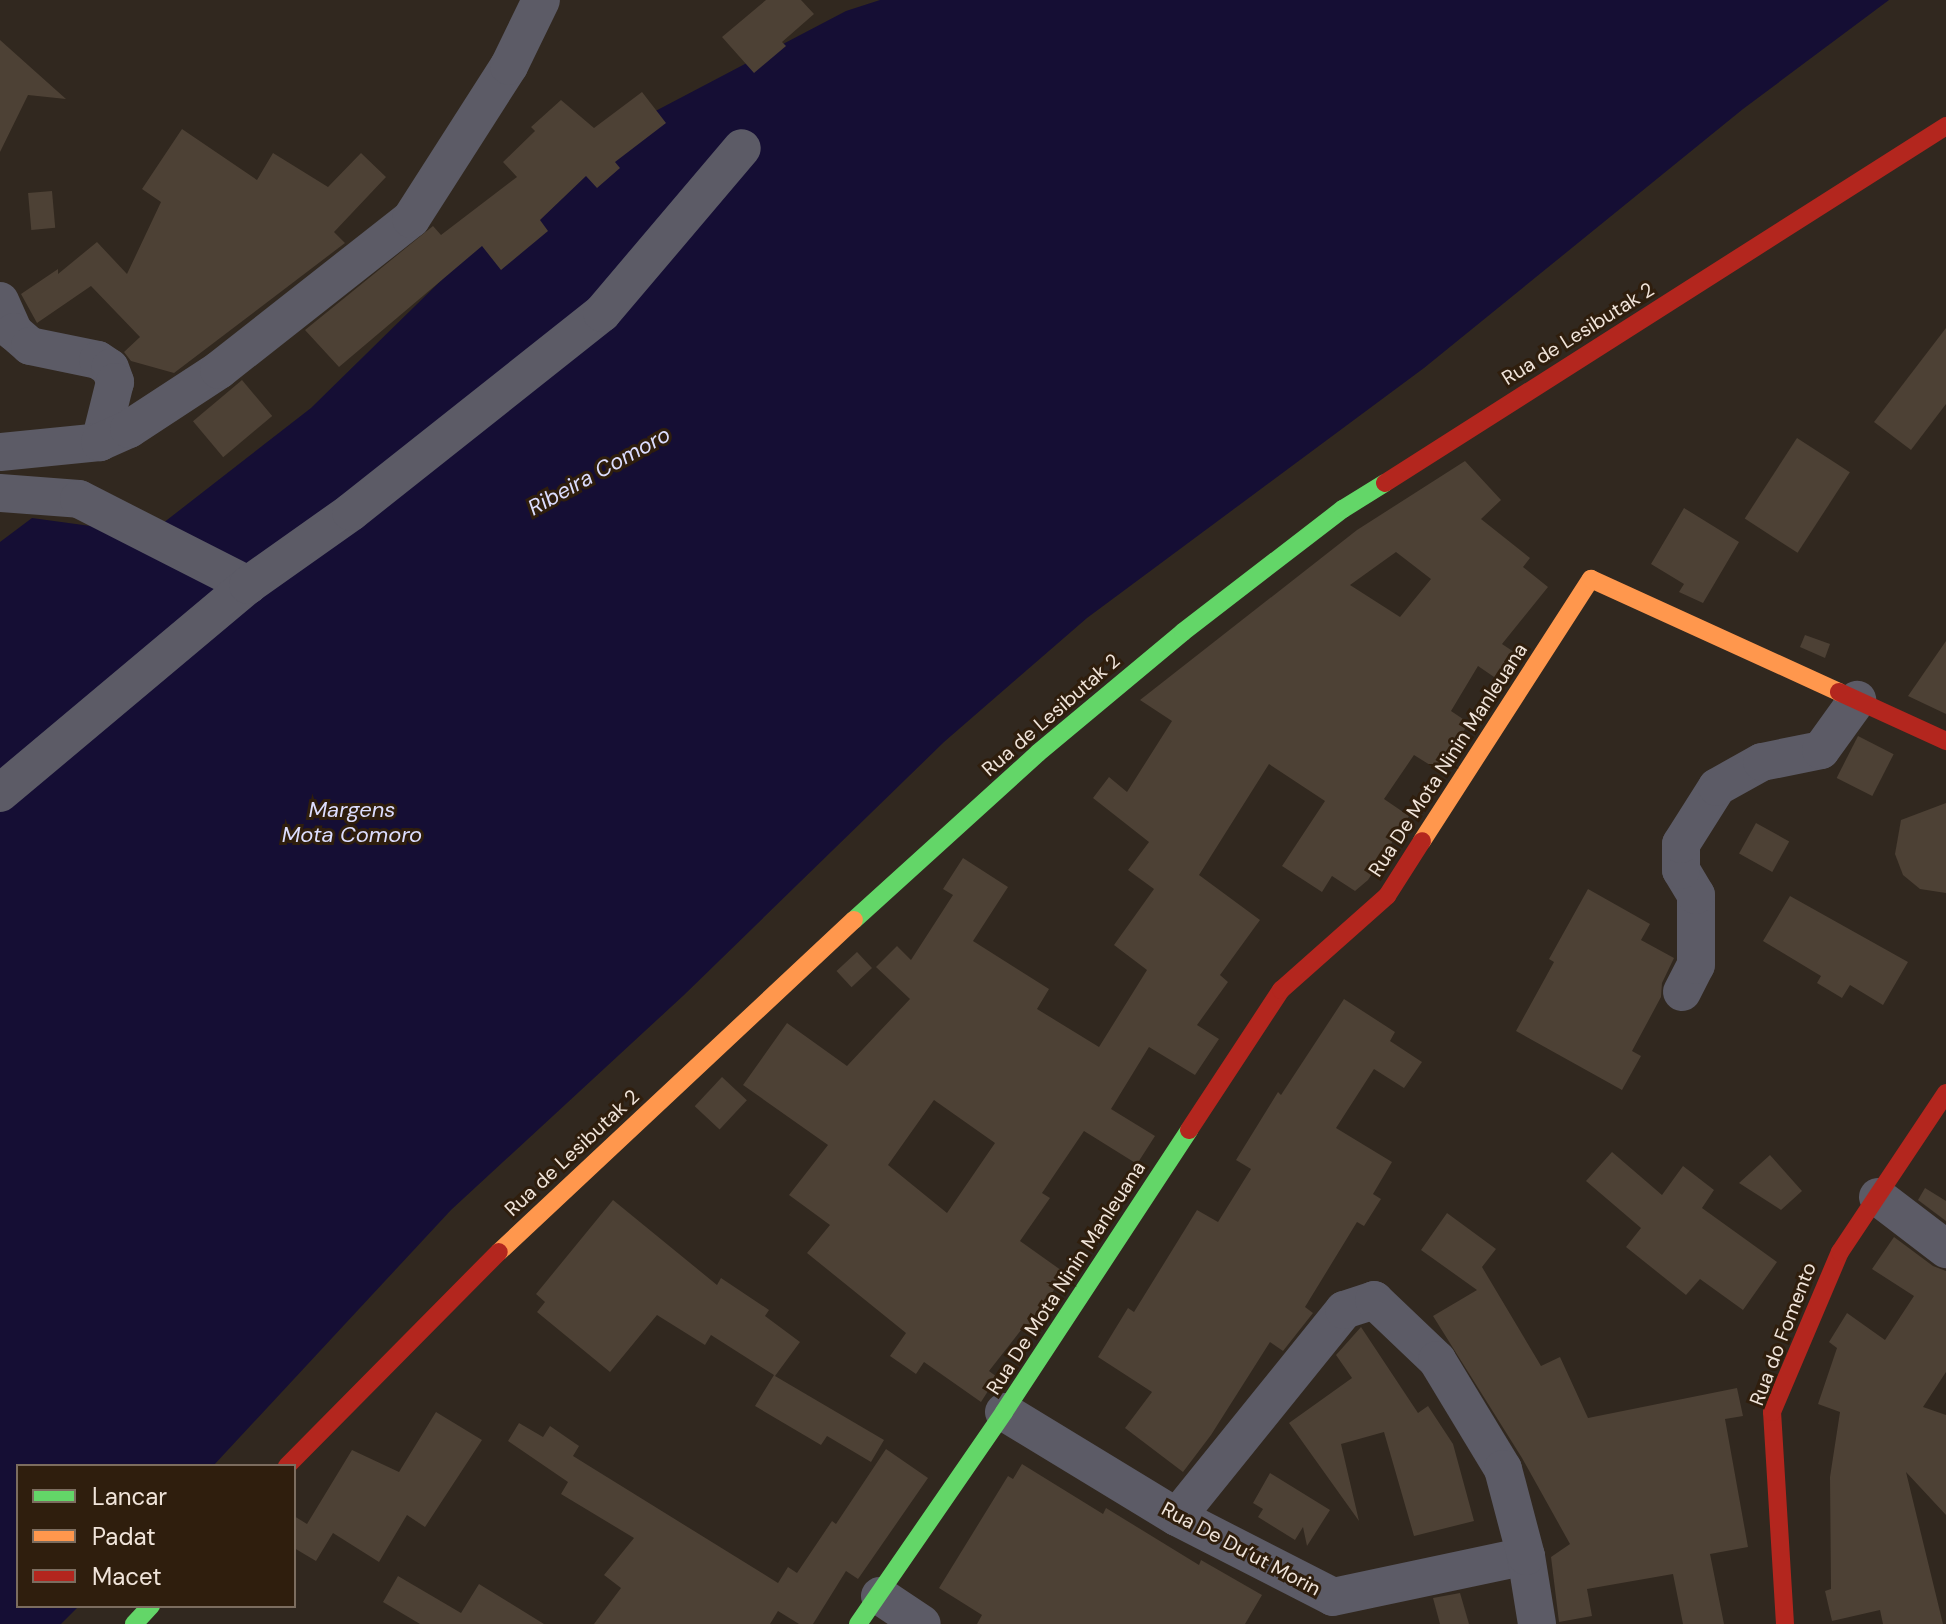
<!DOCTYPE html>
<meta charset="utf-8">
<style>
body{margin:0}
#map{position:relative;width:1946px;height:1624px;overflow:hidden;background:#31281f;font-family:"DM Sans",sans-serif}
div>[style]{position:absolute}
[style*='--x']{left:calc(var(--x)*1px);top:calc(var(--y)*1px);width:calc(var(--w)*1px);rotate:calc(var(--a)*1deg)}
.water>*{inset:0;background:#150e34}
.building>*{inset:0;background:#4d4135;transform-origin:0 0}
.street>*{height:38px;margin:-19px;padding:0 19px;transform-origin:19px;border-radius:19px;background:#5c5b66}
.fast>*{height:18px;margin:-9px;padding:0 9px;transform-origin:9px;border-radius:9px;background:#63d668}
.slow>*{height:18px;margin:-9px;padding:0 9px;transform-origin:9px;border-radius:9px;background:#ff974d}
.jam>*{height:18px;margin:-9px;padding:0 9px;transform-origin:9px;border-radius:9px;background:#b3261e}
span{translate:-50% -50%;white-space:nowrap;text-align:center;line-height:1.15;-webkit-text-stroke:6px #2f1e0d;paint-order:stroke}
.street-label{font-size:20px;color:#f0e4da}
.water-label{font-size:22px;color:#dcddfe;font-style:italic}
.legend{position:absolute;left:16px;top:1464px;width:280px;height:144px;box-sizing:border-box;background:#2f1e0d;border:2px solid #7c6d5f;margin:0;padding:10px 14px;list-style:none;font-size:24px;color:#f0e4da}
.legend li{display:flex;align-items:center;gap:16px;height:40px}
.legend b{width:40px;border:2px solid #7c6d5f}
</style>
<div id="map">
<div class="water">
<i style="clip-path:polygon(880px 0,1889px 0,1743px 109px,1424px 368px,1087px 618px,944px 742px,684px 995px,451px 1210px,213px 1466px,18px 1466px,18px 1606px,79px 1606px,61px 1624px,0 1624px,0 542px,32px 518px,149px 534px,311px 408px,566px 158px,846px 11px)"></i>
</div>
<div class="building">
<i style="clip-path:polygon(766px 0,801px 0,814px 14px,782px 42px,786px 46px,754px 73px,722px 37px)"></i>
<i style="clip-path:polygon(0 40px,66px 99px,28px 95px,0 152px)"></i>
<i style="clip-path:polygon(642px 92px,666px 123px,615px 162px,620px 168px,597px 188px,586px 176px,540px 220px,548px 231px,501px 270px,482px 246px,339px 367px,305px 330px,433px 226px,441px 235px,517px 177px,503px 162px,535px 131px,531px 127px,561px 100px,594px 128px)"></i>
<i style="clip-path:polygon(182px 129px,257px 180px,273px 153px,328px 187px,361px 153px,386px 177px,334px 232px,345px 243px,174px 373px,131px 361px,124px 352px,140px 337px,91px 286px,37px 323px,21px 294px,58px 269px,58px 274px,97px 242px,127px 274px,161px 202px,142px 189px)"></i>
<i style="left:52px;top:191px;width:37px;height:24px;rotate:85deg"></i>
<i style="clip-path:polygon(1946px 328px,1946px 404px,1911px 450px,1874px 422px)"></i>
<i style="left:242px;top:380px;width:47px;height:64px;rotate:50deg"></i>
<i style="left:1797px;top:438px;width:63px;height:96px;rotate:33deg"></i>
<i style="clip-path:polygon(evenodd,1465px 461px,1501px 500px,1481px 519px,1530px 558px,1523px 567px,1548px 587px,1502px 644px,1514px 652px,1497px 679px,1478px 666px,1451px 711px,1469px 723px,1438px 770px,1414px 755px,1384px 799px,1409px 816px,1368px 880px,1355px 891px,1332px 876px,1322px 892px,1282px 866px,1325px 801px,1269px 764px,1199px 875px,1260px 920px,1220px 975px,1228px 982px,1197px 1025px,1219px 1039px,1195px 1075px,1149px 1047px,1111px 1109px,1155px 1136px,1137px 1164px,1084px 1131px,1042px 1193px,1050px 1198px,1020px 1241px,1065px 1273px,1029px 1328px,1025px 1325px,989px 1371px,997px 1377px,981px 1402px,924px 1362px,916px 1374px,890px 1356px,906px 1333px,807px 1253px,830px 1225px,789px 1195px,828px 1145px,743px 1085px,787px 1023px,847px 1066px,910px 999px,876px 967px,897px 946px,911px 960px,953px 895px,943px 889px,963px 858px,1008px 887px,973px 941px,1049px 989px,1037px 1009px,1099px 1047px,1147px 970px,1114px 945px,1154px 889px,1128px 870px,1149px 842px,1093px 798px,1109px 777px,1127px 792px,1172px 721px,1140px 700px,1357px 530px,1465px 461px,1396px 552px,1431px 579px,1400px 617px,1350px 585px,1396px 552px,1465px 461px,934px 1100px,995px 1143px,947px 1213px,888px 1165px,934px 1100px)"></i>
<i style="clip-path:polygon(1684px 508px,1739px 542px,1703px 603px,1679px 592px,1684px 584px,1651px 564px)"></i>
<i style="clip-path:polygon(1805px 635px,1830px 644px,1825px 658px,1800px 647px)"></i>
<i style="clip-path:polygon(1946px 641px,1946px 714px,1908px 696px)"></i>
<i style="left:1858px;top:736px;width:40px;height:47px;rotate:27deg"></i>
<i style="clip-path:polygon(1946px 803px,1946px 893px,1920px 889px,1903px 875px,1895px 854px,1901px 820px)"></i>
<i style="left:1756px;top:823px;width:38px;height:35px;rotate:29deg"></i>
<i style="clip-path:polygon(1588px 889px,1650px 924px,1641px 940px,1674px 958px,1662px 983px,1661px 997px,1632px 1051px,1641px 1056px,1622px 1090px,1516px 1031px,1554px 962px,1549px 959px)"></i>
<i style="clip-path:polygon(1790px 896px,1908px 962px,1883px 1005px,1850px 985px,1842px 998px,1817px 983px,1821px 976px,1763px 941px)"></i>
<i style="left:857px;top:952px;width:22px;height:28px;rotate:47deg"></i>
<i style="clip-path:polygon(1344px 999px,1395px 1032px,1390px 1041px,1422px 1062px,1404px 1088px,1374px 1069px,1336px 1128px,1392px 1162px,1373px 1194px,1381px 1199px,1364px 1226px,1357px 1222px,1305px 1307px,1313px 1313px,1283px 1351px,1270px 1342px,1211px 1435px,1183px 1472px,1125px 1428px,1152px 1392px,1098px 1357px,1128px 1308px,1134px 1312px,1197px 1210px,1218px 1222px,1251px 1169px,1236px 1160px,1278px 1092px,1281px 1095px)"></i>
<i style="left:722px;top:1077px;width:34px;height:40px;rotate:43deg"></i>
<i style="clip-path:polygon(1612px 1152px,1662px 1195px,1683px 1166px,1714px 1190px,1702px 1208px,1777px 1262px,1743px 1310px,1700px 1279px,1686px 1295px,1626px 1247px,1641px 1228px,1586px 1181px)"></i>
<i style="clip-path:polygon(1770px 1155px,1802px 1191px,1781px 1210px,1739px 1183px)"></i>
<i style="clip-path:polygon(1925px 1188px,1946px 1201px,1946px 1221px,1918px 1200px)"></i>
<i style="clip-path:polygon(613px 1200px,717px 1285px,721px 1278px,769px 1310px,765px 1316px,800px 1342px,775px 1376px,884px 1440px,871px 1462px,827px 1436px,821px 1445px,755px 1406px,774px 1375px,711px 1335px,705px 1345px,657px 1315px,610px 1372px,537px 1312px,545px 1302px,536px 1294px)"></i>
<i style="clip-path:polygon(1447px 1213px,1496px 1249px,1482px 1267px,1541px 1366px,1560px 1357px,1588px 1418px,1737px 1388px,1743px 1416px,1725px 1419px,1748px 1547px,1710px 1554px,1724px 1624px,1683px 1624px,1673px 1574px,1587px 1589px,1592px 1616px,1559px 1622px,1551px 1557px,1570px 1544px,1522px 1458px,1433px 1316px,1477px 1290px,1421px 1250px)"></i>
<i style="clip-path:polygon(1894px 1237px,1933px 1266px,1946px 1271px,1946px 1372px,1923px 1407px,1946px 1415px,1946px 1515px,1906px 1472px,1943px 1624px,1883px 1624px,1880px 1610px,1832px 1621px,1825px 1591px,1831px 1589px,1830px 1477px,1840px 1412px,1818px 1404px,1837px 1348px,1829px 1342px,1847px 1313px,1885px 1340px,1914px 1296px,1872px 1269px)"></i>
<i style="clip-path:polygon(1361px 1327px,1418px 1413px,1428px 1406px,1453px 1444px,1474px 1521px,1414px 1536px,1384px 1432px,1341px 1444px,1359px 1521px,1289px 1423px,1352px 1378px,1336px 1355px)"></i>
<i style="clip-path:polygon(436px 1412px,482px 1440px,425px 1527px,407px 1515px,379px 1562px,333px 1533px,316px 1561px,294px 1548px,294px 1516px,307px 1524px,352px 1450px,399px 1472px)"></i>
<i style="clip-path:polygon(519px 1423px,543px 1437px,550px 1426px,579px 1446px,573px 1456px,778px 1583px,788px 1567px,797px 1573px,832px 1521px,836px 1524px,886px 1449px,928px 1478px,858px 1579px,846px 1571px,813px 1624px,799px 1624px,778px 1611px,770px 1624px,594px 1624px,621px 1588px,604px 1575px,634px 1538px,561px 1494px,568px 1482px,508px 1441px)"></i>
<i style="clip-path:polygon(1022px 1464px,1103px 1514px,1106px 1508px,1199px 1565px,1201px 1560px,1262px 1595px,1245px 1624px,977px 1624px,982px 1615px,939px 1588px,1008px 1476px,1013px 1479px)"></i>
<i style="clip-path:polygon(1270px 1473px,1330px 1510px,1307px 1546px,1303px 1527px,1295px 1540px,1258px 1517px,1263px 1509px,1253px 1503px)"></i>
<i style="clip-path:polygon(398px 1576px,461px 1613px,479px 1584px,544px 1624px,420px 1624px,383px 1602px)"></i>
<i style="clip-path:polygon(1460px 1593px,1469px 1624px,1440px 1624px,1433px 1598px)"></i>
</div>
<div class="street">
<i style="--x:0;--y:301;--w:34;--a:66"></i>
<i style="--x:14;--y:332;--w:21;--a:41"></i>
<i style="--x:30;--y:346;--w:69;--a:11.6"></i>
<i style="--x:98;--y:360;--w:14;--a:34"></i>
<i style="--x:110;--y:368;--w:15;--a:70"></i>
<i style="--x:115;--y:382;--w:62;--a:104"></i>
<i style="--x:0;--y:452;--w:100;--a:-5.7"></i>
<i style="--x:100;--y:442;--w:32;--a:-24"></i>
<i style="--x:129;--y:429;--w:108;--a:-33.2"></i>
<i style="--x:219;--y:370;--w:244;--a:-38.2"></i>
<i style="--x:411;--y:219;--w:182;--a:-57.4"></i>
<i style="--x:509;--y:66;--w:73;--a:-64.1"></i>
<i style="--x:0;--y:493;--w:79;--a:4.3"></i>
<i style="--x:79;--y:499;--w:190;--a:27"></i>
<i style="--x:0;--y:793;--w:324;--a:-40"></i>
<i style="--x:248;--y:585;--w:126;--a:-35.3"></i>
<i style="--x:351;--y:512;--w:320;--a:-38.4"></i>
<i style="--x:602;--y:313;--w:216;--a:-49.7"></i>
<i style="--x:1682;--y:992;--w:30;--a:-63"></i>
<i style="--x:1696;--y:965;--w:70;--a:-90"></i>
<i style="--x:1696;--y:895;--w:29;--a:-121"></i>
<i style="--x:1681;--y:870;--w:26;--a:-90"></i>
<i style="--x:1681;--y:844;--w:67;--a:-57.7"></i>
<i style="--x:1717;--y:787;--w:51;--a:-29.1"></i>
<i style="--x:1762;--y:762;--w:60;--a:-11.5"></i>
<i style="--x:1821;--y:750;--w:62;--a:-54.2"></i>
<i style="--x:1878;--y:1197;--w:86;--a:37.4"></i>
<i style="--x:1004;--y:1412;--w:202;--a:31.3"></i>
<i style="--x:1177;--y:1517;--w:175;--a:27.1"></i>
<i style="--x:1333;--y:1597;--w:197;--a:-12"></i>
<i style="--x:1526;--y:1556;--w:69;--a:80.8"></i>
<i style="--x:1177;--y:1517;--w:266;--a:-51.1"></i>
<i style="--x:1344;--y:1310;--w:32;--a:-18"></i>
<i style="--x:1374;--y:1300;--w:87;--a:43.6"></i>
<i style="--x:1437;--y:1360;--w:127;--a:58.8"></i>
<i style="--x:1503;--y:1469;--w:90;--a:75.2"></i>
<i style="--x:880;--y:1596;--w:50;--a:33.7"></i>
</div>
<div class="fast">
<i style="--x:854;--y:920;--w:248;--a:-42.2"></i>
<i style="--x:1038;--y:753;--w:189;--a:-39.8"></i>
<i style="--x:1183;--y:632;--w:202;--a:-37.6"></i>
<i style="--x:1343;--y:509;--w:49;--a:-31.8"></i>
<i style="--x:134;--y:1624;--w:25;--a:-47"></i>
<i style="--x:858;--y:1624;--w:257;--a:-55.4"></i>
<i style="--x:1004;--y:1412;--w:337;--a:-56.7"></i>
</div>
<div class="slow">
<i style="--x:1422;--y:841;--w:312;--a:-57.2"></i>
<i style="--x:1591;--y:579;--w:273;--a:24.5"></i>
<i style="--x:499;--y:1252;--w:486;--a:-43.1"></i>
</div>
<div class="jam">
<i style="--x:1385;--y:483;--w:665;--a:-32.47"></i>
<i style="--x:1839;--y:692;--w:118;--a:24.6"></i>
<i style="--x:1189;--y:1130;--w:168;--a:-56.7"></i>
<i style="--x:1281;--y:990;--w:142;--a:-41.6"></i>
<i style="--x:1387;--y:896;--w:65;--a:-57.5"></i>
<i style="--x:287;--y:1466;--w:301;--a:-45.3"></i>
<i style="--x:1785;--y:1624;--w:212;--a:-93.5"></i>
<i style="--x:1772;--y:1412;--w:174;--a:-67"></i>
<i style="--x:1840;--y:1252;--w:191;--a:-56.3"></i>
</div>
<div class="street-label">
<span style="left:1578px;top:334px;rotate:-32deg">Rua de Lesibutak 2</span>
<span style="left:1051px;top:715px;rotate:-41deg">Rua de Lesibutak 2</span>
<span style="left:1448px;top:760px;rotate:-57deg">Rua De Mota Ninin Manleuana</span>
<span style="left:572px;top:1153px;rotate:-43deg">Rua de Lesibutak 2</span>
<span style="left:1066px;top:1278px;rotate:-57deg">Rua De Mota Ninin Manleuana</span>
<span style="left:1783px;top:1334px;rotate:-69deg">Rua do Fomento</span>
<span style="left:1241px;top:1549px;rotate:28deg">Rua De Du’ut Morin</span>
</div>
<div class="water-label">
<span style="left:599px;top:471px;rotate:-29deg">Ribeira Comoro</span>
<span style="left:352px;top:822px">Margens<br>Mota Comoro</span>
</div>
<ul class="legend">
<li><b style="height:10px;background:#63d668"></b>Lancar</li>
<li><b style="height:10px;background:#ff974d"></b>Padat</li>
<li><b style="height:10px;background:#b3261e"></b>Macet</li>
</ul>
</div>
